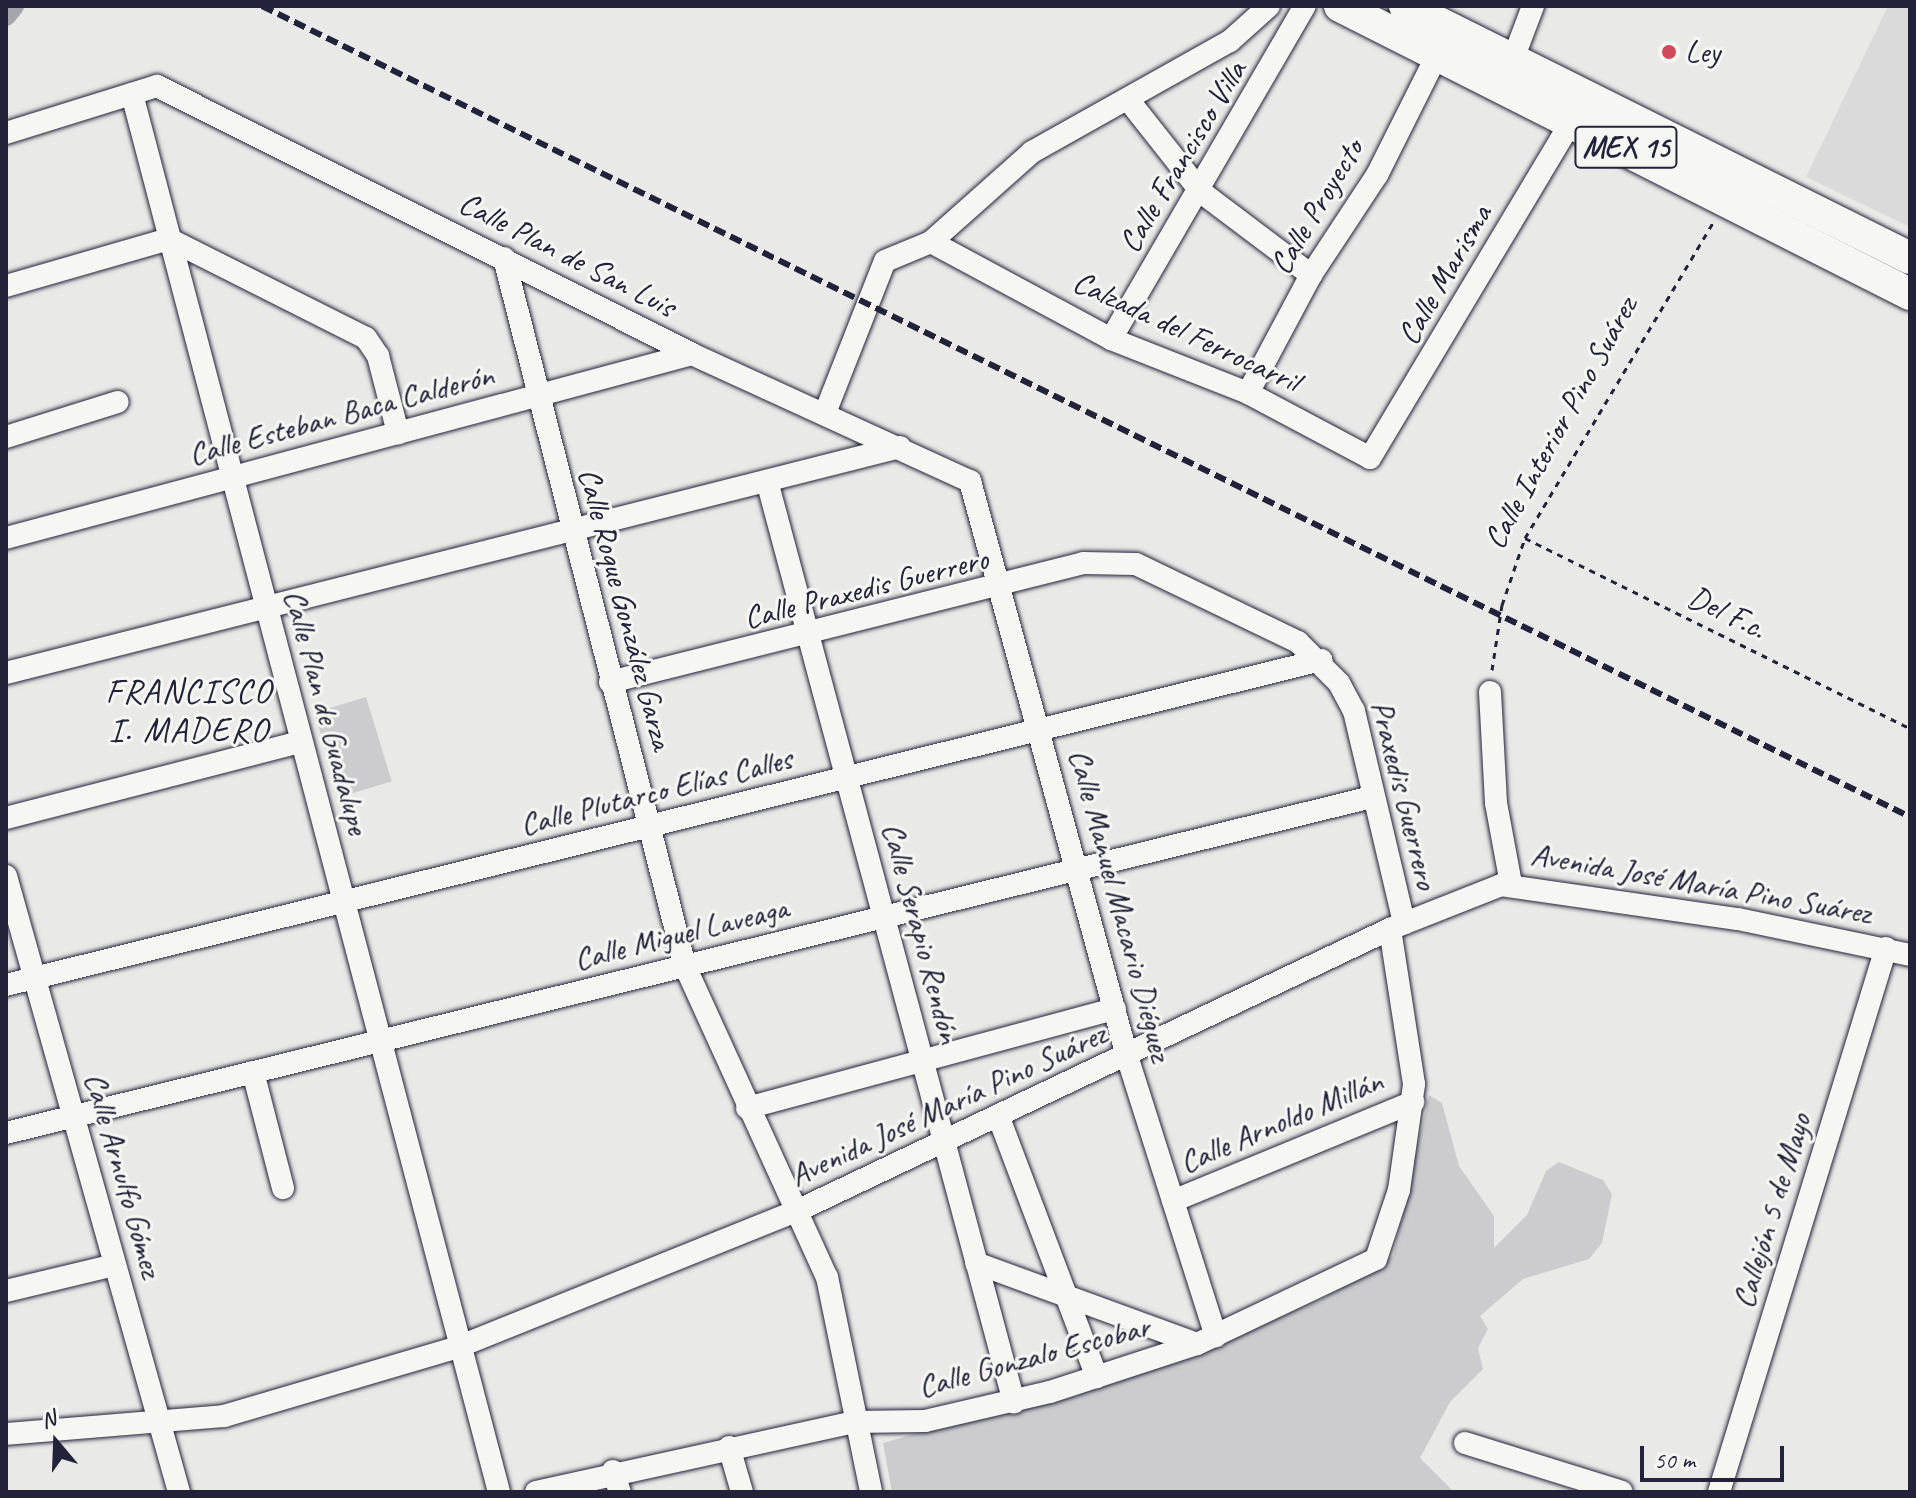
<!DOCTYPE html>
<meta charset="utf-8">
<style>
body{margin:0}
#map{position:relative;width:1916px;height:1498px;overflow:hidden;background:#e9e9e7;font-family:Caveat,sans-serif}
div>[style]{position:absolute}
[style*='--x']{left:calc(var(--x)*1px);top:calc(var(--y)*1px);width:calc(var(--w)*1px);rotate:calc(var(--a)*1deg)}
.built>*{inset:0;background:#dadada}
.green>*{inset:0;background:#ccccce;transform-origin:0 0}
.canal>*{height:20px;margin:-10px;padding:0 10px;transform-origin:10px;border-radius:10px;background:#a5a5ac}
.path>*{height:3px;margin-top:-1.5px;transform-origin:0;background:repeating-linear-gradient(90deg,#22223b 0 6px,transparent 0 12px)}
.roads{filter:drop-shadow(0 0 2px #22223b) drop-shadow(0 0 2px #22223b)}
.minor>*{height:22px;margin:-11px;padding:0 11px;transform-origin:11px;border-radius:11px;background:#f6f6f2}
.highway>*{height:32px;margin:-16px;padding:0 16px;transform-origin:16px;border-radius:16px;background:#f6f6f2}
.rail>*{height:6px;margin-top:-3px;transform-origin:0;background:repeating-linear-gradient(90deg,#22223b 0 12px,transparent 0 18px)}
.dots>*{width:22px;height:22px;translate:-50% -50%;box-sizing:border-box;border:4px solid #f6f6f2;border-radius:50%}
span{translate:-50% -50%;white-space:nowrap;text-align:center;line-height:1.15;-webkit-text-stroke:6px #f6f6f2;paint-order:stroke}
.shield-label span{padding:2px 6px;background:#f6f6f2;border:2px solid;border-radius:6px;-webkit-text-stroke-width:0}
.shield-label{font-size:30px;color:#22223b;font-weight:700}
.poi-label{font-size:32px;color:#22223b}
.left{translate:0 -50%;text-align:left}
.street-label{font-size:32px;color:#22223b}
.neighbourhood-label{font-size:34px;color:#22223b;letter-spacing:2px}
.frame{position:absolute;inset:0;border:8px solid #22223b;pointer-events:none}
.north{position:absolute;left:16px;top:1402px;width:80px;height:80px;-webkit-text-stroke:6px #f6f6f2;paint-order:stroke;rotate:341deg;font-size:22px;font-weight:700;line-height:32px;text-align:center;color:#22223b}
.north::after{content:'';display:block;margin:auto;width:28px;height:36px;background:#22223b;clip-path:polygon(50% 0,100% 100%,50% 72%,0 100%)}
.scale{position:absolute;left:1640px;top:1446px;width:144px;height:36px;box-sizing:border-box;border:4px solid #22223b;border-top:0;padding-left:10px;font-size:24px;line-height:28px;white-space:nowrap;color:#22223b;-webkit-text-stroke:6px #f6f6f2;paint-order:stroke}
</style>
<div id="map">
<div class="built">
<i style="clip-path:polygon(1888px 6px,1910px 6px,1910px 227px,1806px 177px)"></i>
</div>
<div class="green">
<i style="left:366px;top:697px;width:88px;height:54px;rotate:73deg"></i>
<i style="clip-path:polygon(1429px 1095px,1442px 1103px,1459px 1166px,1494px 1216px,1494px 1248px,1527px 1215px,1546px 1171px,1559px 1162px,1603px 1180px,1612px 1194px,1602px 1243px,1589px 1259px,1523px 1279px,1480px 1316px,1488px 1329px,1478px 1348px,1483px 1369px,1450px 1402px,1420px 1458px,1454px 1492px,892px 1492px,883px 1443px,1154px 1365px,1319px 1301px,1393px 1256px)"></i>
</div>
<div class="canal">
<i style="--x:6;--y:16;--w:13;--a:-51"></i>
</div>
<div class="path">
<i style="--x:1525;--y:538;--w:429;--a:26.3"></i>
<i style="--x:1492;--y:670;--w:66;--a:-81.3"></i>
<i style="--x:1502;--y:605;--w:71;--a:-71.1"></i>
<i style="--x:1525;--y:538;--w:367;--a:-59.2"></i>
</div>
<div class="roads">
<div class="minor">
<i style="--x:1513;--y:59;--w:57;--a:-69.3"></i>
<i style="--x:132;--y:94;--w:1445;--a:75.29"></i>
<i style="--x:1130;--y:102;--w:115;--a:51.7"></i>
<i style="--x:1201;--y:192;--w:138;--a:37"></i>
<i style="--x:6;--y:133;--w:158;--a:-17.3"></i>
<i style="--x:157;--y:86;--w:598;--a:26.61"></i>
<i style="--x:692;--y:354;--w:306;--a:24.6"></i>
<i style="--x:970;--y:481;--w:596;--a:74.73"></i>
<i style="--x:1127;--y:1056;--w:294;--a:72.4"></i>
<i style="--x:931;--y:242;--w:204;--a:28.3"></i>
<i style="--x:1111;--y:339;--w:147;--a:21.5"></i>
<i style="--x:1248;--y:393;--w:138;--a:28"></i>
<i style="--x:1370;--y:458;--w:394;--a:-59.1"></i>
<i style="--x:504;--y:258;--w:731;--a:75.66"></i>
<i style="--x:685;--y:966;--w:342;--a:65.5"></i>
<i style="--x:827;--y:1277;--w:219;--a:78.4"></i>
<i style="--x:6;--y:286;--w:170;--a:-16.1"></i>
<i style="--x:169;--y:239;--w:220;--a:26.7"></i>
<i style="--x:366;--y:338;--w:22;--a:56"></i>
<i style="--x:378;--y:356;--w:80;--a:75.4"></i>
<i style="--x:1111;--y:339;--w:385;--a:-59.8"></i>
<i style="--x:1248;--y:393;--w:134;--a:-61.9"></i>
<i style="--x:1311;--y:275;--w:120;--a:-56.6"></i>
<i style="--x:1377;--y:175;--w:136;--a:-63.4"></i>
<i style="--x:825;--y:413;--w:163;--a:-68.5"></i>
<i style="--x:885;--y:261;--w:50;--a:-22.4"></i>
<i style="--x:931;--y:242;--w:135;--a:-41.7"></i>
<i style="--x:1032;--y:152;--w:227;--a:-29.3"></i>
<i style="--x:1230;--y:41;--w:52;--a:-41.9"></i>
<i style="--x:6;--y:437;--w:117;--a:-17.4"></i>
<i style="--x:767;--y:481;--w:954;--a:74.99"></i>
<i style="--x:6;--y:538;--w:710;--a:-15.01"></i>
<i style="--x:6;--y:673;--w:922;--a:-14.19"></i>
<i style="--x:610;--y:682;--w:488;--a:-14.1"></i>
<i style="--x:1083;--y:563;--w:53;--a:1.1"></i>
<i style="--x:1136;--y:564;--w:180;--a:25.7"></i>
<i style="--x:1298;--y:642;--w:58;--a:45"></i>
<i style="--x:1339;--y:683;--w:32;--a:62"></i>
<i style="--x:1354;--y:711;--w:218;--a:76.7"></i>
<i style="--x:1490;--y:692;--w:111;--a:86.9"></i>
<i style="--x:1496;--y:803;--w:82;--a:79.5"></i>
<i style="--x:6;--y:818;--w:304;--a:-14.5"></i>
<i style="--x:6;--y:876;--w:640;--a:74.31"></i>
<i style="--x:6;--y:985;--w:1355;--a:-13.88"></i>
<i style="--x:253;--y:1072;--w:120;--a:75.5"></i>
<i style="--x:747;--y:1108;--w:381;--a:-15.1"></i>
<i style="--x:999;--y:1118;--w:277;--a:69.3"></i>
<i style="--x:6;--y:1133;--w:1407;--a:-13.82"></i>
<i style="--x:1173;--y:1201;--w:260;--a:-22.4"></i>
<i style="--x:976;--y:1263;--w:235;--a:20.1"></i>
<i style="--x:6;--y:1291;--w:111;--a:-13.5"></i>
<i style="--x:6;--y:1434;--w:219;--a:-4.7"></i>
<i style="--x:224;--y:1416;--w:244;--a:-16.4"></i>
<i style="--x:458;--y:1347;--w:370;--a:-21.9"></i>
<i style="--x:801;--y:1209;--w:652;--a:-25.43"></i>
<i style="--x:1390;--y:929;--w:119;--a:-21.6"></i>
<i style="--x:1501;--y:885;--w:239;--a:8.2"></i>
<i style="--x:1738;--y:919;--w:176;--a:11.8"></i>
<i style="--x:1465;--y:1443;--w:164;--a:17.3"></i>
<i style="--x:729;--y:1447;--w:47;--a:73.9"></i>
<i style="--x:613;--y:1471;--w:22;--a:72"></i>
<i style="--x:536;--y:1492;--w:326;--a:-12.4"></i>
<i style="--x:854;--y:1422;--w:71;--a:-0.8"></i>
<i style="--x:925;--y:1421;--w:128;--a:-13.1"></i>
<i style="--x:1050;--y:1392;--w:155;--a:-18.1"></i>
<i style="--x:1197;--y:1344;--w:198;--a:-25.4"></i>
<i style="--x:1376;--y:1259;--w:73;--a:-71.6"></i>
<i style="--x:1399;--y:1190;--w:107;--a:-81.9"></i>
<i style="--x:1414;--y:1084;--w:157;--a:-98.8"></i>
<i style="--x:1719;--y:1492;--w:569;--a:-72.93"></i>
</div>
<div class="highway">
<i style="--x:1340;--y:6;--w:639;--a:26.81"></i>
<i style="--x:1405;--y:6;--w:564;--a:26.52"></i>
</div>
</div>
<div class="rail">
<i style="--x:262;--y:6;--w:1837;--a:26.2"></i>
</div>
<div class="dots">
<i style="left:1669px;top:52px;background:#d1495b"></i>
</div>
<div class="shield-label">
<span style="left:1626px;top:147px">MEX 15</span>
</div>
<div class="poi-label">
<span class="left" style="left:1685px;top:52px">Ley</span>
</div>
<div class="street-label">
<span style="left:1183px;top:157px;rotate:-59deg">Calle Francisco Villa</span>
<span style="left:1317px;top:207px;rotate:-59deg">Calle Proyecto</span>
<span style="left:567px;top:255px;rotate:27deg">Calle Plan de San Luis</span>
<span style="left:1445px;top:275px;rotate:-60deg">Calle Marisma</span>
<span style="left:1186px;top:332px;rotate:25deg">Calzada del Ferrocarril</span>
<span style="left:341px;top:415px;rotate:-15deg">Calle Esteban Baca Calderón</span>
<span style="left:1561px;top:423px;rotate:-61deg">Calle Interior Pino Suárez</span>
<span style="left:866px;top:589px;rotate:-14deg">Calle Praxedis Guerrero</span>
<span style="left:625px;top:609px;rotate:75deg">Calle Roque González Garza</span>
<span style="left:1727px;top:613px;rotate:26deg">Del F.c.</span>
<span style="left:326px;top:712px;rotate:75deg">Calle Plan de Guadalupe</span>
<span style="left:656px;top:792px;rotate:-14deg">Calle Plutarco Elías Calles</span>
<span style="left:1404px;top:795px;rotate:76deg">Praxedis Guerrero</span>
<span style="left:1701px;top:884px;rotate:10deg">Avenida José María Pino Suárez</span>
<span style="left:1120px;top:905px;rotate:75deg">Calle Manuel Macario Diéguez</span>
<span style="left:921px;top:933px;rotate:75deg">Calle Serapio Rendón</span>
<span style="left:681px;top:934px;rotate:-14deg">Calle Miguel Laveaga</span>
<span style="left:948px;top:1105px;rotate:-25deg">Avenida José María Pino Suárez</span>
<span style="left:1281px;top:1122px;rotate:-23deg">Calle Arnoldo Millán</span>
<span style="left:123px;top:1175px;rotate:74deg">Calle Arnulfo Gómez</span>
<span style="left:1772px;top:1211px;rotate:-73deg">Callejón 5 de Mayo</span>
<span style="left:1034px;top:1357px;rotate:-15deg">Calle Gonzalo Escobar</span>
</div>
<div class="neighbourhood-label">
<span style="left:189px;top:710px">FRANCISCO<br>I. MADERO</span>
</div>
<div class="frame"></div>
<div class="north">N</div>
<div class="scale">50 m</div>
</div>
